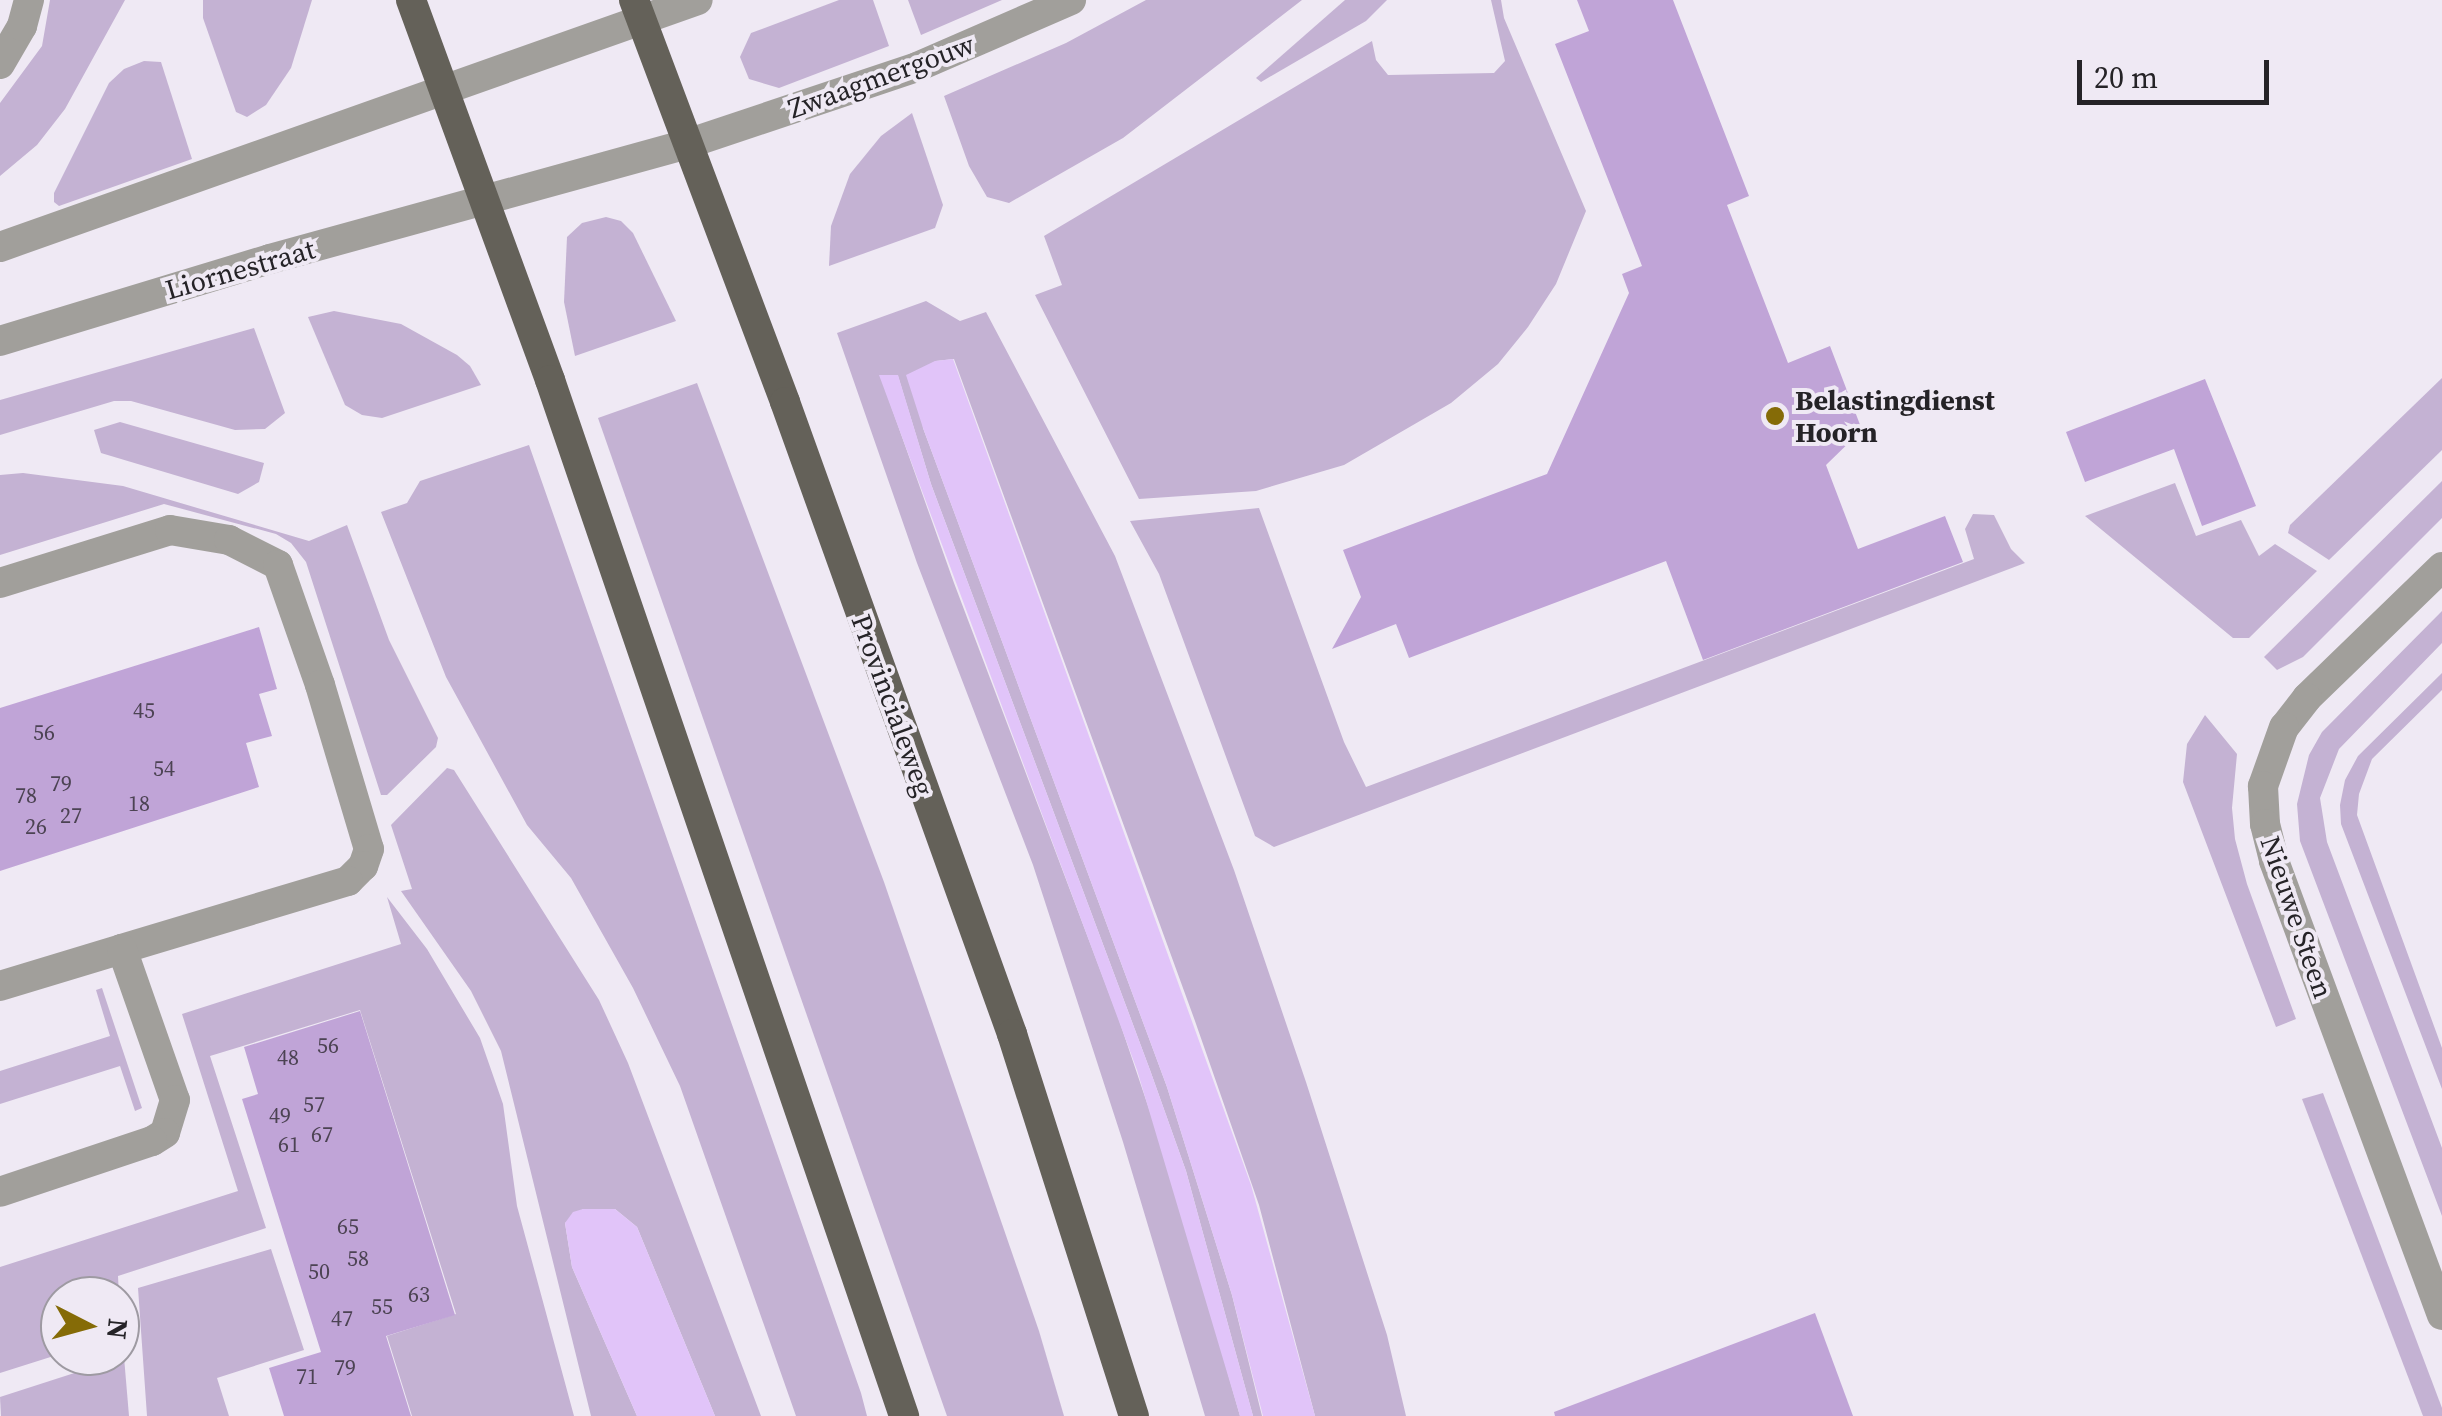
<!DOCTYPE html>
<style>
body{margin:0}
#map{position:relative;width:2442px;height:1416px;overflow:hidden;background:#efe9f4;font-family:"Source Serif 4",serif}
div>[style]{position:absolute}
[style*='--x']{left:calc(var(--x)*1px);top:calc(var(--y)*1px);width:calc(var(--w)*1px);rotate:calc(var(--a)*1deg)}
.green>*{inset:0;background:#c4b2d3}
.water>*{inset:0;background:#e1c4f9}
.building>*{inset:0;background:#c0a4d7}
.minor>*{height:30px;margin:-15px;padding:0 15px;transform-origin:15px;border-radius:15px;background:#a19f9b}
.major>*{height:30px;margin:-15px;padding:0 15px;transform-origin:15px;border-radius:15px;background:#646159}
.dots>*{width:28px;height:28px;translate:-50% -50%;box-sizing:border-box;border:5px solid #efe9f4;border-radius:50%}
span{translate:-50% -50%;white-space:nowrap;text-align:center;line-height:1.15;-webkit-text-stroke:8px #efe9f4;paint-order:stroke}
.number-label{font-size:22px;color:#4c4353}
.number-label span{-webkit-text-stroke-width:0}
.street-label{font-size:28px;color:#252327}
.poi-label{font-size:28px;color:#252327;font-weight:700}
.left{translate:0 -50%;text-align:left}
.north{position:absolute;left:40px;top:1276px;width:100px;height:100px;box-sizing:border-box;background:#efe9f4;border:2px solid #9e9aa2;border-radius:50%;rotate:96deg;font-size:28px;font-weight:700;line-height:40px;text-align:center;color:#252327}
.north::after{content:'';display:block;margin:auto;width:35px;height:45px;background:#856b07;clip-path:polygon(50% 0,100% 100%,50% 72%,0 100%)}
.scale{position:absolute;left:2077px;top:60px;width:192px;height:45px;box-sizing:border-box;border:5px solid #252327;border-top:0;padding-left:12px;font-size:30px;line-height:35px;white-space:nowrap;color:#252327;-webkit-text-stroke:8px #efe9f4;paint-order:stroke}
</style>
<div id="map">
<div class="green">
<i style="clip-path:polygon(50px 0,125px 0,65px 109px,37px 145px,0 176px,0 103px,42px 46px)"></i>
<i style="clip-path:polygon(203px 0,312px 0,291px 68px,266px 105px,247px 117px,236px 112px,203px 18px)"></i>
<i style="clip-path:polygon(839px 0,873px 0,889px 46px,779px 88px,749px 79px,740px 57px,751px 33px)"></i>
<i style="clip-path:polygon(908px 0,1002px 0,921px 35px)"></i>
<i style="clip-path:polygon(1146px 0,1302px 0,1123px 138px,1009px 203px,987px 197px,969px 166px,944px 96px,1066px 43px)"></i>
<i style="clip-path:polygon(1345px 0,1387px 0,1366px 21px,1261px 82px,1256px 78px)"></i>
<i style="clip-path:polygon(1491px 0,1501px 0,1504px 18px,1586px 211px,1556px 284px,1528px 327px,1498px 364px,1451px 403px,1344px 465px,1256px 491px,1139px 499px,1035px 295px,1062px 285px,1044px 236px,1372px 41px,1376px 60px,1388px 75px,1494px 73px,1505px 61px)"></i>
<i style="clip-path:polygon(144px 61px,161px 62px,192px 159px,59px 206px,54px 202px,54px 193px,109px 83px,124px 69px)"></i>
<i style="clip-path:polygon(912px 113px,943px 205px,935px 228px,829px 266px,831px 226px,850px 174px,881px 136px)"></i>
<i style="clip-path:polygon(606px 217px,621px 221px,633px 233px,676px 321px,575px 356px,564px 302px,567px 237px,582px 223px)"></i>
<i style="clip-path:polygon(926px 301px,960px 321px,986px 312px,1115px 556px,1234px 870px,1306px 1082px,1387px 1335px,1406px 1416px,1315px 1416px,1259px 1205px,1195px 1021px,954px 359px,936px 361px,918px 371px,923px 428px,1167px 1087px,1232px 1295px,1262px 1416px,1253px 1416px,1186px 1171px,1150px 1070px,931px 484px,898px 376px,880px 375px,954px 583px,1118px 1017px,1173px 1180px,1240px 1416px,1205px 1416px,1123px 1142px,1033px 865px,917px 563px,837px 333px)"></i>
<i style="clip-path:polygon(334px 311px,401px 324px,457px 355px,470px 366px,481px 385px,382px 418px,362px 415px,345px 405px,308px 317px)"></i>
<i style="clip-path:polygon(254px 328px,285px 413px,265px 429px,235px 430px,131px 401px,114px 401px,0 435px,0 400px)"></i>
<i style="clip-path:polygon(2442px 378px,2442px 450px,2329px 560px,2288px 533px,2290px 525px)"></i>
<i style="clip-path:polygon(697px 383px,884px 882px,1039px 1331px,1064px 1416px,947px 1416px,598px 418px)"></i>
<i style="clip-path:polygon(120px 422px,264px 463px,259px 482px,238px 494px,101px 453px,94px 430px)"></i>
<i style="clip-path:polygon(529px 445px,861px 1393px,867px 1416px,796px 1416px,680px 1086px,633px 988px,571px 878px,527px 825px,446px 677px,381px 512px,407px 503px,420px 481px)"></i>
<i style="clip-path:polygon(23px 473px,123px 486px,309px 541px,347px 525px,389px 640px,438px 738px,436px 747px,387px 795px,381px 795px,306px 562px,291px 543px,276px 534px,164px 504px,0 555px,0 475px)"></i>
<i style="clip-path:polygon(2442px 481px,2442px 518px,2303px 657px,2277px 670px,2264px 657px)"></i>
<i style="clip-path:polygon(2175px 483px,2196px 536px,2241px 520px,2259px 556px,2275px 544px,2317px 571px,2249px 638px,2233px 638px,2085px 516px)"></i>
<i style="clip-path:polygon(1259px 508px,1344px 742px,1366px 787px,1974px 559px,1965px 529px,1973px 514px,1994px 515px,2011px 549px,2025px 563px,1274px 847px,1255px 836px,1159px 574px,1130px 521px)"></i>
<i style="clip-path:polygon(2442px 611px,2442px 643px,2339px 749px,2320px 798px,2327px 842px,2442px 1148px,2442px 1216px,2300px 841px,2297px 804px,2309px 755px,2322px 732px)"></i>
<i style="clip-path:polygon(2442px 673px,2442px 690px,2372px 759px,2359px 794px,2357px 815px,2442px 1048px,2442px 1089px,2341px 824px,2340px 805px,2345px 780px,2358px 756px)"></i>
<i style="clip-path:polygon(2205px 715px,2237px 754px,2232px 808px,2235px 839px,2247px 884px,2296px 1019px,2276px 1027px,2183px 782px,2187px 744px)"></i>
<i style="clip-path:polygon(447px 768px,454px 770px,599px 1000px,628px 1063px,761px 1416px,715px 1416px,637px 1227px,615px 1209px,583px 1209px,565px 1223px,572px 1267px,637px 1416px,591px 1416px,501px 1051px,471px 991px,401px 891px,412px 889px,391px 825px)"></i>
<i style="clip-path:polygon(387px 897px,427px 949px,480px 1038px,503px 1104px,517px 1206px,574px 1416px,412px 1416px,387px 1336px,456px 1314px,360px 1010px,210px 1056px,266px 1228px,118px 1276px,119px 1296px,60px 1296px,60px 1354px,0 1373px,0 1267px,238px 1191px,182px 1014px,401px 944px)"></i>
<i style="clip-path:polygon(102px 988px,142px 1108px,135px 1111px,120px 1066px,0 1104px,0 1071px,110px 1036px,96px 990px)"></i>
<i style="clip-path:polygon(2323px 1093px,2442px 1408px,2442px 1416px,2423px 1416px,2302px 1099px)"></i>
<i style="clip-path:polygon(271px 1249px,304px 1350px,217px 1378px,229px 1416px,147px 1416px,138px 1288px)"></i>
<i style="clip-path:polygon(124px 1357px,129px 1416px,1px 1416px,0 1397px)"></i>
</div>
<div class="water">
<i style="clip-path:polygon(953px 359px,1251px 1185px,1315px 1416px,1263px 1416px,1232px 1295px,1167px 1087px,923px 428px,906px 375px,935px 361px)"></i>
<i style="clip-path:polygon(879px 375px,898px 375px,931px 484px,1150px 1070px,1186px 1171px,1253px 1416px,1240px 1416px,1137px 1070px)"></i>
<i style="clip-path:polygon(583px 1209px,615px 1209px,637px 1227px,715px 1416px,637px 1416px,572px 1267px,565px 1223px,573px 1212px)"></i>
</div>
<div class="building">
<i style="clip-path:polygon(1577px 0,1673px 0,1749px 196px,1727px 205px,1788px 363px,1830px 346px,1862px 430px,1826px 465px,1858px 549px,1945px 516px,1963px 562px,1703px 660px,1666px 561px,1409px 658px,1396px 624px,1332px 649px,1361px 597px,1343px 550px,1547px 474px,1629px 293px,1622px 274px,1642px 266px,1555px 44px,1589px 31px)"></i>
<i style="clip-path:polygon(2205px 379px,2256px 506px,2202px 526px,2174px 449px,2085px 482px,2066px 432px)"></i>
<i style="clip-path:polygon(259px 627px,277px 689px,259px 694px,272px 736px,246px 743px,259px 787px,0 871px,0 708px)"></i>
<i style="clip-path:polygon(360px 1011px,455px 1315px,386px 1336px,411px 1416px,284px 1416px,269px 1368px,321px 1352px,242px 1099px,258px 1094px,244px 1047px)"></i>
<i style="clip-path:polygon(1815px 1313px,1853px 1416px,1555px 1416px,1554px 1412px)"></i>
</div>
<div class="minor">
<i style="--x:0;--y:64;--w:44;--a:-59.9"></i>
<i style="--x:22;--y:26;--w:27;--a:-75"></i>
<i style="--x:0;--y:247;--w:740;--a:-19.49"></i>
<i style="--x:0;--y:341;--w:282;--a:-16.9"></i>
<i style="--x:270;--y:259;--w:433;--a:-15.4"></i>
<i style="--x:687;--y:144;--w:243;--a:-18.5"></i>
<i style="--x:917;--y:67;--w:168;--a:-23.5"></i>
<i style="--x:2442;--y:567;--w:188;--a:135.9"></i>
<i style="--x:2307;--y:698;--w:37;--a:128"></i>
<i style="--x:2284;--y:727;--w:63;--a:109.6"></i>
<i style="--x:2263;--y:786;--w:38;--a:87"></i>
<i style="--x:2265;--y:824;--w:38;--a:76"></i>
<i style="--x:2274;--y:861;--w:484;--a:69.7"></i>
<i style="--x:0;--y:583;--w:178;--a:-17.3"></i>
<i style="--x:170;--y:530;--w:60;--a:9.6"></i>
<i style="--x:229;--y:540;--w:55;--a:27"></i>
<i style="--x:278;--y:565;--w:127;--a:70.7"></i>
<i style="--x:320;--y:685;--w:171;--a:73.4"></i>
<i style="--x:369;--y:849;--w:18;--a:109"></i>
<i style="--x:363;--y:866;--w:21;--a:135"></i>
<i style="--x:348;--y:881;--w:236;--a:163.3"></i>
<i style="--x:0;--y:986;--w:127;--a:-16.9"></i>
<i style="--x:122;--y:949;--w:160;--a:70.7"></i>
<i style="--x:175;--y:1100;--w:34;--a:107"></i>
<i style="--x:165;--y:1133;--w:15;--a:148"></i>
<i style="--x:152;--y:1141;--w:160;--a:161.5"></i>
</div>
<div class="major">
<i style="--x:411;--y:0;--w:405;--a:69.9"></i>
<i style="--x:550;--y:380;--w:1095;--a:71.13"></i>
<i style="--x:634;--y:0;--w:429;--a:69.4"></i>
<i style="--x:785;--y:402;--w:672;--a:70.24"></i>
<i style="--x:1012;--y:1034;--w:401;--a:72.3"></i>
</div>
<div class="dots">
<i style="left:1775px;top:416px;background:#856b07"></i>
</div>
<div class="number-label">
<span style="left:144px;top:711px">45</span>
<span style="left:44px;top:733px">56</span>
<span style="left:164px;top:769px">54</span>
<span style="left:61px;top:784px">79</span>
<span style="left:26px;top:796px">78</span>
<span style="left:139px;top:804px">18</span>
<span style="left:71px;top:816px">27</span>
<span style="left:36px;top:827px">26</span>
<span style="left:328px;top:1046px">56</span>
<span style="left:288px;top:1058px">48</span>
<span style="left:314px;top:1105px">57</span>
<span style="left:280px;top:1116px">49</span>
<span style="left:322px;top:1135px">67</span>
<span style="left:289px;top:1145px">61</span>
<span style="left:348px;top:1227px">65</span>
<span style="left:358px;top:1259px">58</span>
<span style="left:319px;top:1272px">50</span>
<span style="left:419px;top:1295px">63</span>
<span style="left:382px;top:1307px">55</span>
<span style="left:342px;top:1319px">47</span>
<span style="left:345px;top:1368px">79</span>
<span style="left:307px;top:1377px">71</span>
</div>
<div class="street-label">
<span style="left:881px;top:76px;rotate:-20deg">Zwaagmergouw</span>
<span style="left:240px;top:269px;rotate:-16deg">Liornestraat</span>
<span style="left:893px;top:705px;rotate:70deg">Provincialeweg</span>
<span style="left:2297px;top:917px;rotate:71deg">Nieuwe Steen</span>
</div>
<div class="poi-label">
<span class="left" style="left:1795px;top:416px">Belastingdienst<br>Hoorn</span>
</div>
<div class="north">N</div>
<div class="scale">20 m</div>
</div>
